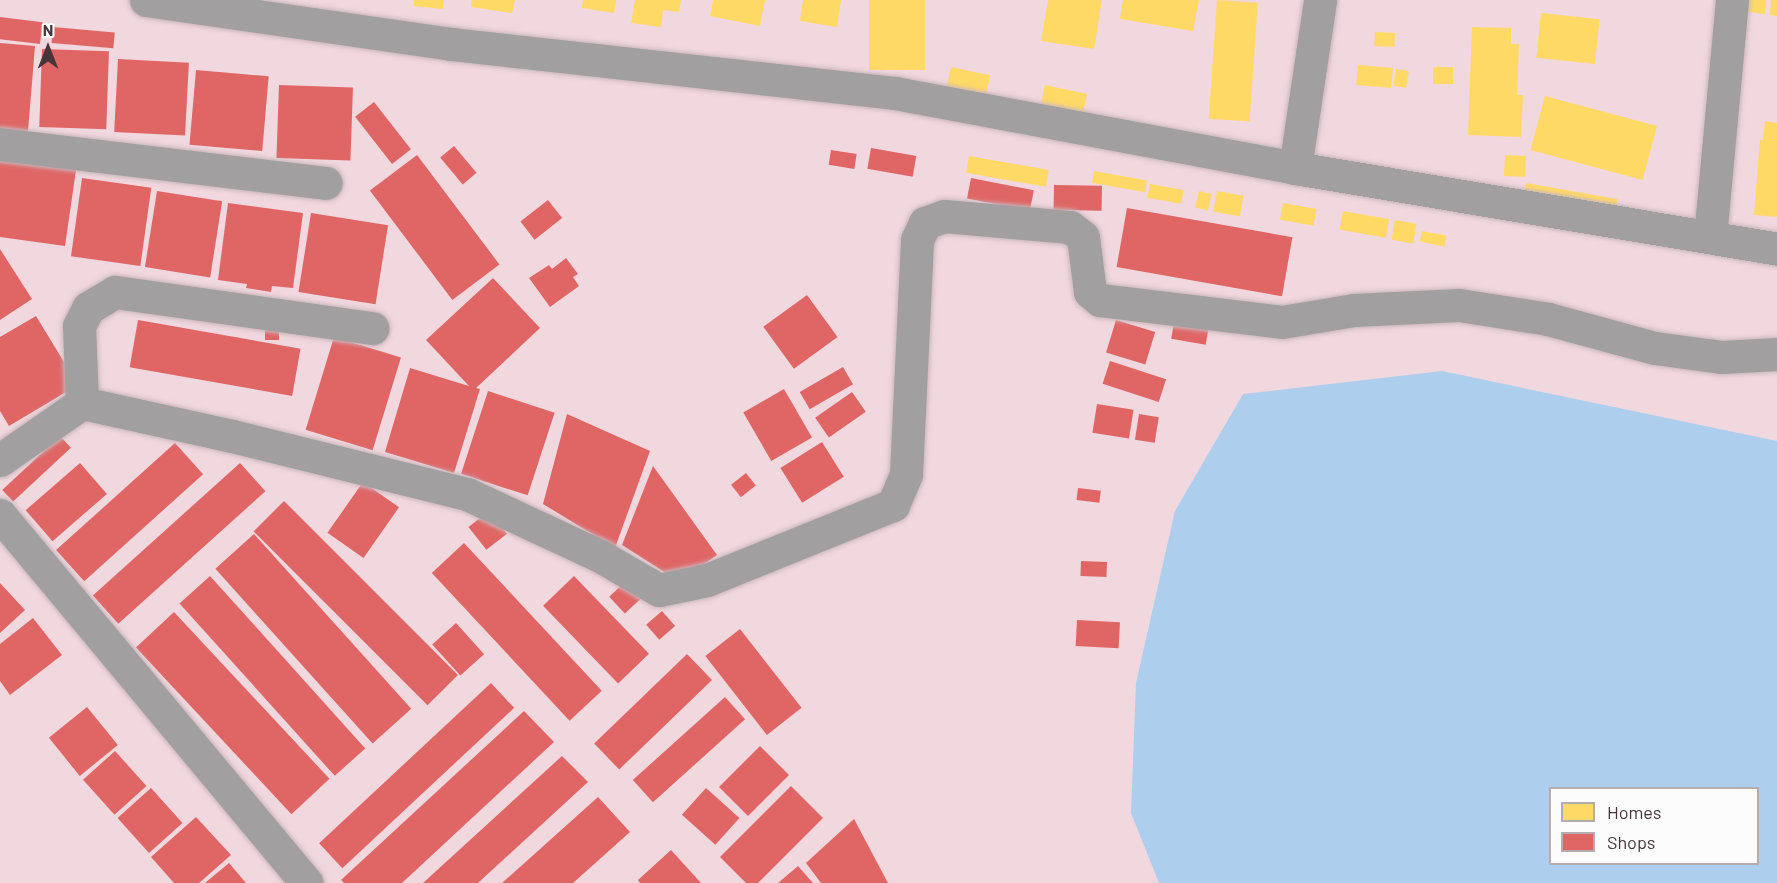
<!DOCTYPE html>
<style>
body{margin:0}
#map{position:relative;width:1777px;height:883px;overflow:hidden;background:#f1d7de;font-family:Barlow,sans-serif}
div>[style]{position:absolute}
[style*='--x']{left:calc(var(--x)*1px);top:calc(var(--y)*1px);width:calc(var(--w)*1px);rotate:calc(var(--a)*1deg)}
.water>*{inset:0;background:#adcfed}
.homes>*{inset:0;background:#ffd966;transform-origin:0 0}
.shops>*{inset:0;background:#e06666;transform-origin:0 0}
.roads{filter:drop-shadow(0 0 2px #c9b6bb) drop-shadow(0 0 2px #c9b6bb)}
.minor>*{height:33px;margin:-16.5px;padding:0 16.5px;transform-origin:16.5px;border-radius:16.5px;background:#a19f9f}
span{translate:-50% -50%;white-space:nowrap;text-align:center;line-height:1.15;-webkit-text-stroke:6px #fcfcfc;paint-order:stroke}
.legend{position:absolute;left:1549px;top:787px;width:210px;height:78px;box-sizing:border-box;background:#fcfcfc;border:2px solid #b4acae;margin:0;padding:8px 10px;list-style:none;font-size:18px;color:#47353a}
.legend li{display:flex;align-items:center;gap:12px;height:30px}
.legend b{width:30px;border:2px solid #b4acae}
.north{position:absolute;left:18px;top:18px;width:60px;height:60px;-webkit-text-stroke:4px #fcfcfc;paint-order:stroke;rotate:0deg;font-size:16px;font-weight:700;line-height:24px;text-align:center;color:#47353a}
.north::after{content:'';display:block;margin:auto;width:21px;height:27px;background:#47353a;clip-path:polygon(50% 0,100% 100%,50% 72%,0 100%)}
</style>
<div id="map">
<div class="water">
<i style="clip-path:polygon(evenodd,1442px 371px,1777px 441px,1777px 883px,1159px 883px,1131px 813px,1136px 683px,1175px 511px,1243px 394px,1442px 371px,1550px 788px,1758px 788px,1758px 864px,1550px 864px,1550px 788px)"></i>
</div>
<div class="homes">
<i style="clip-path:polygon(414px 0,444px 0,443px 9px,414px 6px)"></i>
<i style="clip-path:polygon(472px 0,515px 0,512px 13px,471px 7px)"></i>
<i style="clip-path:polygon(583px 0,616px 0,614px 13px,582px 8px)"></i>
<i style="clip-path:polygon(635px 0,681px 0,679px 12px,663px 10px,661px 27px,631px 23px)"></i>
<i style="clip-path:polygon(713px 0,765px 0,760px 26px,710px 16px)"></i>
<i style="clip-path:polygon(803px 0,841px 0,837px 27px,800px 21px)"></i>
<i style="left:869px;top:0;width:56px;height:70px"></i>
<i style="clip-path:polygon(1048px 0,1102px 0,1094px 49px,1041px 41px)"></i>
<i style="clip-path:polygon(1123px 0,1199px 0,1193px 31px,1120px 19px)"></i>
<i style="left:1217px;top:0;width:41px;height:119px;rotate:4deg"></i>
<i style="clip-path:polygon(1741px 0,1766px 0,1765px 14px,1740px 11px)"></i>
<i style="clip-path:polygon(1771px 0,1777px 0,1777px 16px,1770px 15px)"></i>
<i style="left:1541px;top:13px;width:59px;height:45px;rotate:6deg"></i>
<i style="clip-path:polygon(1472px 27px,1511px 28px,1511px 44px,1519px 44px,1517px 95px,1523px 95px,1521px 137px,1468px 135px)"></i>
<i style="left:1375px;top:32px;width:20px;height:14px;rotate:3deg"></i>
<i style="left:1358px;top:65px;width:35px;height:20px;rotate:5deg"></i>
<i style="left:951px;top:67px;width:40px;height:21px;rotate:12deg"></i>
<i style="left:1433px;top:67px;width:20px;height:17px"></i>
<i style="left:1396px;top:69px;width:13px;height:17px;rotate:9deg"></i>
<i style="left:1045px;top:85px;width:43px;height:23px;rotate:12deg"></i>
<i style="left:1545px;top:96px;width:116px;height:56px;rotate:15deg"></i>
<i style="clip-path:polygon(1765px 121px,1777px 123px,1777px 217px,1754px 215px,1760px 140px,1763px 140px)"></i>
<i style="left:1505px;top:155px;width:21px;height:21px;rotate:3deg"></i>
<i style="left:969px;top:156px;width:81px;height:17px;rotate:10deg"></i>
<i style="left:1094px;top:171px;width:54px;height:12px;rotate:10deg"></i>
<i style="left:1526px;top:183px;width:93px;height:18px;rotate:10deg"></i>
<i style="left:1150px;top:184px;width:34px;height:14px;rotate:10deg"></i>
<i style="left:1199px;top:191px;width:13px;height:17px;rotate:13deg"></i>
<i style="left:1217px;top:191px;width:27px;height:21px;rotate:10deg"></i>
<i style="left:1283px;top:203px;width:34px;height:17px;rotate:10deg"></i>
<i style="left:1343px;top:211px;width:47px;height:19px;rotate:10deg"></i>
<i style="left:1395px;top:220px;width:22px;height:20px;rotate:10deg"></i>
<i style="left:1422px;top:231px;width:25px;height:11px;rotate:11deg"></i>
</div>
<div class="shops">
<i style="left:0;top:17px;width:43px;height:22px;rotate:7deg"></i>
<i style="left:53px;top:27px;width:62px;height:16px;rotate:5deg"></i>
<i style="clip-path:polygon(0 43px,35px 46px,28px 131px,0 129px)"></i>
<i style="left:42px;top:49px;width:67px;height:78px;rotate:2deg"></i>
<i style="left:118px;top:59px;width:71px;height:73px;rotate:3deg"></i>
<i style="left:196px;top:70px;width:73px;height:75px;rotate:5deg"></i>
<i style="left:279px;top:85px;width:74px;height:73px;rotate:2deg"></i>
<i style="left:374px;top:102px;width:60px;height:24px;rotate:52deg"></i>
<i style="left:454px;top:146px;width:35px;height:18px;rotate:50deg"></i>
<i style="left:871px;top:148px;width:46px;height:21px;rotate:10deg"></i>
<i style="left:831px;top:150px;width:26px;height:15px;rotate:9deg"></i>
<i style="left:417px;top:155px;width:137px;height:59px;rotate:53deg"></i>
<i style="clip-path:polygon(0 158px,76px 170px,65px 246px,0 237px)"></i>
<i style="left:82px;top:178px;width:70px;height:79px;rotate:8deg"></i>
<i style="left:971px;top:178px;width:64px;height:21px;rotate:11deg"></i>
<i style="left:1054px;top:185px;width:48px;height:25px;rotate:1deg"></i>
<i style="left:157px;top:191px;width:66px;height:77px;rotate:9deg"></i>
<i style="left:548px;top:200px;width:23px;height:35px;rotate:52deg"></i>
<i style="clip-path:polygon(228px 203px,303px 213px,293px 288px,272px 286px,271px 292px,246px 288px,247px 284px,218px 280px)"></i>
<i style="left:1127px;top:208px;width:168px;height:60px;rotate:10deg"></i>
<i style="left:311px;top:213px;width:78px;height:80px;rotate:9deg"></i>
<i style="clip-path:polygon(0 249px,32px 299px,0 320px)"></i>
<i style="clip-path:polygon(566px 258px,578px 274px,573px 277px,579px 286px,550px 307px,529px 278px,549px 265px,552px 269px)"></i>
<i style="clip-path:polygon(493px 278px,540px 328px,476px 388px,480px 389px,454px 473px,385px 452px,410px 368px,469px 386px,426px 340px)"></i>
<i style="left:807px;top:295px;width:52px;height:54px;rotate:54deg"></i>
<i style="clip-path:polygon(36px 316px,78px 385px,9px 426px,0 411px,0 337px)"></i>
<i style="left:1175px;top:317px;width:35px;height:22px;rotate:10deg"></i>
<i style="left:265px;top:318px;width:14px;height:22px"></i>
<i style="left:138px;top:320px;width:165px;height:48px;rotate:10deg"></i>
<i style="left:1116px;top:320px;width:41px;height:34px;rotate:17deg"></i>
<i style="left:334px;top:337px;width:70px;height:97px;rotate:17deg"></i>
<i style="left:1110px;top:361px;width:59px;height:24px;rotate:18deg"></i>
<i style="left:843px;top:367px;width:20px;height:50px;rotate:60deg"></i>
<i style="left:784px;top:389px;width:56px;height:47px;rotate:60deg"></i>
<i style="left:488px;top:391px;width:70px;height:87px;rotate:18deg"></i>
<i style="left:852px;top:392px;width:24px;height:45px;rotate:55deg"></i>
<i style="left:1097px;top:404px;width:37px;height:29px;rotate:9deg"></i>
<i style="clip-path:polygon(567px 414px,650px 451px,615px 548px,543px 504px)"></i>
<i style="left:1139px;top:414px;width:20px;height:26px;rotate:9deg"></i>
<i style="left:60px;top:436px;width:16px;height:79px;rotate:47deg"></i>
<i style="left:822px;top:442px;width:41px;height:49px;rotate:58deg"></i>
<i style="left:175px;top:443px;width:42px;height:160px;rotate:48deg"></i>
<i style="left:80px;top:463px;width:41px;height:72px;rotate:49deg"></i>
<i style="left:240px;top:463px;width:38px;height:198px;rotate:48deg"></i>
<i style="clip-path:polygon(653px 466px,717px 555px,680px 582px,622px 545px)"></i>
<i style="left:746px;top:473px;width:16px;height:19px;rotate:52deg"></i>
<i style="left:363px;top:482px;width:44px;height:62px;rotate:35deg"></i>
<i style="left:1078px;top:488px;width:23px;height:12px;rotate:7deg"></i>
<i style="left:284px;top:501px;width:246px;height:43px;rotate:45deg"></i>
<i style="left:489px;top:511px;width:29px;height:26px;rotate:52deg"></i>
<i style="left:254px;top:534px;width:235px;height:52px;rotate:48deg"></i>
<i style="left:464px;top:543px;width:202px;height:44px;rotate:47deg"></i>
<i style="left:1081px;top:561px;width:26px;height:15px;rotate:2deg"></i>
<i style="left:210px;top:576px;width:232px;height:41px;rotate:48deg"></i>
<i style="left:574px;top:576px;width:108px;height:43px;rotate:46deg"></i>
<i style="left:626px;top:581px;width:23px;height:23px;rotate:47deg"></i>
<i style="clip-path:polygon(0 583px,25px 610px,0 633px)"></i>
<i style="left:662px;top:611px;width:20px;height:21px;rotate:49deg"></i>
<i style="left:174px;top:612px;width:228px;height:52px;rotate:47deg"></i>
<i style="clip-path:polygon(33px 618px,62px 655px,10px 695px,0 681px,0 644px)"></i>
<i style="left:1077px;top:620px;width:43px;height:26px;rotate:3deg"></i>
<i style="left:456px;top:623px;width:42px;height:32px;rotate:48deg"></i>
<i style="left:740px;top:629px;width:100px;height:44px;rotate:52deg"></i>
<i style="left:687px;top:654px;width:36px;height:129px;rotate:46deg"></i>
<i style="left:491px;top:683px;width:34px;height:235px;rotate:47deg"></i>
<i style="left:725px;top:697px;width:30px;height:124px;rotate:48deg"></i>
<i style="left:87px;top:707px;width:49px;height:49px;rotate:51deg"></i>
<i style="clip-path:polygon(524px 711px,554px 742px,402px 883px,344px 883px,341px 880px)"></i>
<i style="left:760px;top:746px;width:41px;height:58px;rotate:45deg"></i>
<i style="left:115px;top:751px;width:47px;height:43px;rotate:48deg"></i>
<i style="clip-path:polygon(562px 756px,588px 782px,478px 883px,423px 883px)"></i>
<i style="clip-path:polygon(791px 786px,823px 818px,758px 883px,746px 883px,720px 857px)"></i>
<i style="left:151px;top:788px;width:47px;height:45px;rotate:48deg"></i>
<i style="left:706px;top:788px;width:45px;height:36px;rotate:42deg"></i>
<i style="clip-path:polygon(598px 797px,630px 832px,573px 883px,502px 883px)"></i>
<i style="clip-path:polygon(196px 817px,231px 855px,199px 883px,174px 883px,151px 857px)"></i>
<i style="clip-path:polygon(854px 819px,888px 883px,821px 883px,806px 863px)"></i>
<i style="clip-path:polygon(671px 850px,701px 883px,640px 883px,638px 880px)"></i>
<i style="clip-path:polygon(229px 863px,246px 883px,205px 883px)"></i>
<i style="clip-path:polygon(798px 866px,813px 883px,778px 883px)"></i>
</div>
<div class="roads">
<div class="minor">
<i style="--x:146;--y:0;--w:308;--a:8.2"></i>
<i style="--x:451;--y:44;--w:447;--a:6.3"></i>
<i style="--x:895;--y:93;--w:407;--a:10.6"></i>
<i style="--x:1295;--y:168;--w:489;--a:9.5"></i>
<i style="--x:0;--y:144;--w:328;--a:6.8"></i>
<i style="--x:1295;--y:168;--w:170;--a:-81.5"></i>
<i style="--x:1710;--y:237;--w:238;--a:-84.7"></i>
<i style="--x:82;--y:403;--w:77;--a:-92.2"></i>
<i style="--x:79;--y:326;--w:20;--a:-63"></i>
<i style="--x:88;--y:308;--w:31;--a:-31"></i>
<i style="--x:115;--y:292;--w:260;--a:8"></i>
<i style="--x:0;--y:460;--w:100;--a:-34.8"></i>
<i style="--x:82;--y:403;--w:154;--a:12.4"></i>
<i style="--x:232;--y:436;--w:242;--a:13.9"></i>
<i style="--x:467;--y:494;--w:147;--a:25"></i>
<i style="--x:600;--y:556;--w:68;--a:30"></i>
<i style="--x:659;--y:590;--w:49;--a:-11.8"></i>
<i style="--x:707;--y:580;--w:201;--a:-22"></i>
<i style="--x:893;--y:505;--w:34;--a:-67"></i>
<i style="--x:906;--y:474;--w:234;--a:-87.3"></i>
<i style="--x:917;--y:240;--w:19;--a:-65"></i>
<i style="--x:925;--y:223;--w:20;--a:-20"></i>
<i style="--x:944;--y:216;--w:126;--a:5"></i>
<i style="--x:1070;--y:227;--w:16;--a:38"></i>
<i style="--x:1083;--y:237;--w:55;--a:82.7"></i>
<i style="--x:1090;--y:292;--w:13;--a:39"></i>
<i style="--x:1100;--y:300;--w:183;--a:6.9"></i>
<i style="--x:1282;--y:322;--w:73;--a:-9.5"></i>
<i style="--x:1354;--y:310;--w:105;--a:-2.7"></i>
<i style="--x:1459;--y:305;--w:90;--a:8.9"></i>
<i style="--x:1548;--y:319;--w:111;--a:15.2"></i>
<i style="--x:1655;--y:348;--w:68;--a:7.7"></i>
<i style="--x:1722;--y:357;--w:55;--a:-3.1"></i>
<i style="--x:0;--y:515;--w:479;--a:50.2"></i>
</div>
</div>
<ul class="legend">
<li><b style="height:16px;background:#ffd966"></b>Homes</li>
<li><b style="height:16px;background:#e06666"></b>Shops</li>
</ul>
<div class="north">N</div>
</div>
